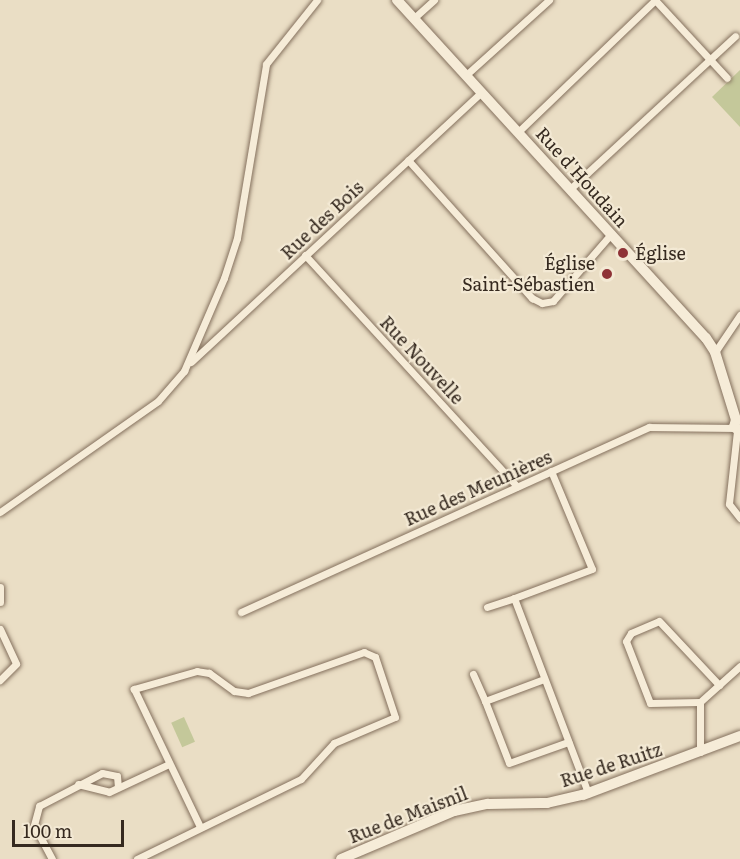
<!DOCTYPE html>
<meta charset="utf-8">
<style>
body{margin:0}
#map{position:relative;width:740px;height:859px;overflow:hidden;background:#eadec5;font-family:Literata,serif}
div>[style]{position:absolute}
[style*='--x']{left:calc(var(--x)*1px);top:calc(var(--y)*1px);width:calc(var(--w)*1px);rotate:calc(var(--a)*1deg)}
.green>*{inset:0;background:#c4c89a;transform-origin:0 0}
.roads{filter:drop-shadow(0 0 2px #84705d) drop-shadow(0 0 2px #84705d)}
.street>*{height:7px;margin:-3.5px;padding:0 3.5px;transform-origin:3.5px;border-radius:3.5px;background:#f6ecd8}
.secondary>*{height:10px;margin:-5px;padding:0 5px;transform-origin:5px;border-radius:5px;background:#f6ecd8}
.dots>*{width:16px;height:16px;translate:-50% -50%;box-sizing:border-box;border:3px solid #f3e9d4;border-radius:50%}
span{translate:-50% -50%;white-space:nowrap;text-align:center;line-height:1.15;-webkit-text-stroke:4.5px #f3e9d4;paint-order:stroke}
.street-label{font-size:18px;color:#35291f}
.poi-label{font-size:18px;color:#35291f}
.left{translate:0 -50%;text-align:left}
.right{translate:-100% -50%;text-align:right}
.scale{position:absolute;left:12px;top:820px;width:112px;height:27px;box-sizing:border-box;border:3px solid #35291f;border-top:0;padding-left:8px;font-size:18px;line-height:21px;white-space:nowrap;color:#35291f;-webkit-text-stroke:4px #f3e9d4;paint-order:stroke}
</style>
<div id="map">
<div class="green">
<i style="clip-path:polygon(740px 70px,740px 127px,712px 97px)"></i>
<i style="left:184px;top:717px;width:27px;height:14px;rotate:66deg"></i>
</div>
<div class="roads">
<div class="street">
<i style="--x:655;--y:0;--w:106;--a:47.3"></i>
<i style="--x:414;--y:18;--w:27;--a:-42"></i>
<i style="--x:466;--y:75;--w:112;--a:-42.1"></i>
<i style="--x:518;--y:132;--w:190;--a:-43.9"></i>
<i style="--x:408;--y:160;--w:186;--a:48.1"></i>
<i style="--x:532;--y:298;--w:11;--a:27"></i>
<i style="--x:542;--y:303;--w:11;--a:-10"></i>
<i style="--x:553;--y:301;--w:89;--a:-49.1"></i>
<i style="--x:570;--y:189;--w:225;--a:-42.8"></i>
<i style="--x:305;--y:255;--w:314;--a:47.5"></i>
<i style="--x:715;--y:352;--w:45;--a:-56"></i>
<i style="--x:191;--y:362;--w:397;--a:-42.9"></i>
<i style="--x:737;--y:431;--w:73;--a:96.3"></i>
<i style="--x:729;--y:504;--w:18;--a:52"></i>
<i style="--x:551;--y:471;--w:106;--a:67.3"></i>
<i style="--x:592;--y:569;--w:83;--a:159.6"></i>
<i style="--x:514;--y:598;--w:209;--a:69.2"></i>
<i style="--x:0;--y:512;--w:193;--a:-35.1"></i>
<i style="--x:158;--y:401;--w:40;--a:-49"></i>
<i style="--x:184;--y:371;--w:101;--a:-66.7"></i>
<i style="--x:224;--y:278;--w:42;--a:-72"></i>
<i style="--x:237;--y:238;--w:176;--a:-80.5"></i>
<i style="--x:266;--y:64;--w:82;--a:-51.4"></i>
<i style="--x:0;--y:587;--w:15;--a:90"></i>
<i style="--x:487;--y:607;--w:28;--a:-18"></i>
<i style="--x:241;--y:612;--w:448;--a:-24.4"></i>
<i style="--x:649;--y:427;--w:85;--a:0.7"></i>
<i style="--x:0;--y:629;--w:38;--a:65"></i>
<i style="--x:16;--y:664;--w:23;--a:135"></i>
<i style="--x:473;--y:674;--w:30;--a:66"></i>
<i style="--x:544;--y:679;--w:63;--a:159.6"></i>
<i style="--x:485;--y:701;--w:66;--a:68.8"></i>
<i style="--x:509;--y:763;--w:63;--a:-19.6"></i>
<i style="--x:700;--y:702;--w:50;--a:178.9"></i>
<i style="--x:650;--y:703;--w:66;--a:-111.2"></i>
<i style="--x:626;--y:641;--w:9;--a:-58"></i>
<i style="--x:631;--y:633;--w:30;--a:-23"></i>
<i style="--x:659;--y:621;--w:88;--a:46.8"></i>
<i style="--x:700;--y:752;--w:50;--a:-90"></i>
<i style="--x:700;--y:702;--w:54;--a:-42"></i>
<i style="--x:78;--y:784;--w:32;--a:14"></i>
<i style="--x:109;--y:792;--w:64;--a:-25"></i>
<i style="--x:52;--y:859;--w:38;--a:-118"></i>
<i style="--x:34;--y:825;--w:20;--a:-75"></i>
<i style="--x:39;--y:806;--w:71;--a:-27.6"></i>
<i style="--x:102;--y:773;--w:15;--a:11"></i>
<i style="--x:117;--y:776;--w:11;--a:85"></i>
<i style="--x:137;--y:859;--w:182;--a:-26"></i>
<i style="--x:301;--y:779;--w:49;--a:-47.5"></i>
<i style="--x:334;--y:743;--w:66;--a:-23.1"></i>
<i style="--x:395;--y:717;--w:63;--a:-108.4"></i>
<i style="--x:375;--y:657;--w:12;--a:-156"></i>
<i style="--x:364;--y:652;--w:123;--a:160.5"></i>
<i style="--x:248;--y:693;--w:14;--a:-172"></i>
<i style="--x:234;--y:691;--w:31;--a:-144"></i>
<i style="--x:209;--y:673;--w:12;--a:-171"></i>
<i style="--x:197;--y:671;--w:66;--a:164.1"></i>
<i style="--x:134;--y:689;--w:153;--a:64.4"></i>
</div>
<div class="secondary">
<i style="--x:397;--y:0;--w:458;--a:47.6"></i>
<i style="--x:706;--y:338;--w:17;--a:57"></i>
<i style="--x:715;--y:352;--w:71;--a:72.8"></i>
<i style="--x:736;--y:420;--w:7;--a:106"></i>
<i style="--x:734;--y:427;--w:7;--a:34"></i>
<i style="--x:341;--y:859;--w:123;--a:-23"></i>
<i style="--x:454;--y:811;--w:35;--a:-12"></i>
<i style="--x:488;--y:804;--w:59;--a:-1"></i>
<i style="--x:547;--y:803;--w:37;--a:-13"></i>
<i style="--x:583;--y:795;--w:168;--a:-20.6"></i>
</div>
</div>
<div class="dots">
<i style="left:623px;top:253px;background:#8e3236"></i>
<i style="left:607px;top:274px;background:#8e3236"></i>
</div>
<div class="street-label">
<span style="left:582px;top:177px;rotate:48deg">Rue d'Houdain</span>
<span style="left:322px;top:220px;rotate:-43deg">Rue des Bois</span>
<span style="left:422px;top:360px;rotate:47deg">Rue Nouvelle</span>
<span style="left:478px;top:488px;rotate:-24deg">Rue des Meunières</span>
<span style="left:611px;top:765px;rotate:-18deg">Rue de Ruitz</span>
<span style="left:408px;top:815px;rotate:-21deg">Rue de Maisnil</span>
</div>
<div class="poi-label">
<span class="left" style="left:635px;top:253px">Église</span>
<span class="right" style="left:595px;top:274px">Église<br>Saint-Sébastien</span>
</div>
<div class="scale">100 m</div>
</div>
